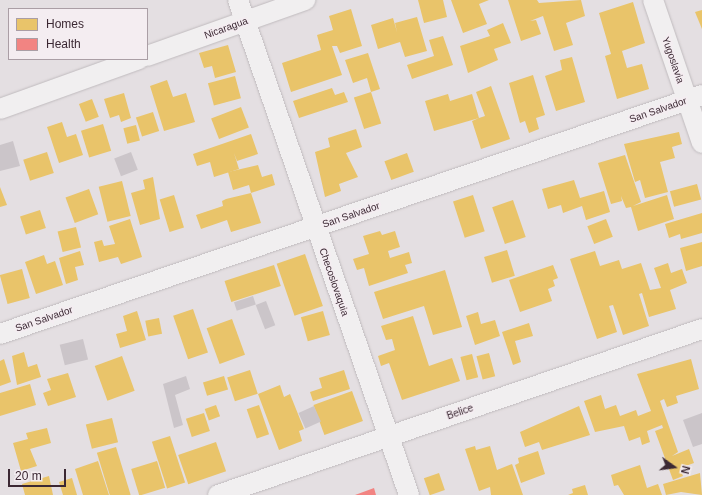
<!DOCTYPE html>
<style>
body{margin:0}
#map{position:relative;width:702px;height:495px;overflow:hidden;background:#e4dfe2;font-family:Helvetica,sans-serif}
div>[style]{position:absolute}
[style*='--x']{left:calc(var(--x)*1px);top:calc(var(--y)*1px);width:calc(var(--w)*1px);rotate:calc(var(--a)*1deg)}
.homes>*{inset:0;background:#e9c46a;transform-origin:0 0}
.health>*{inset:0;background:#f28482}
.building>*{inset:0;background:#cbc5c9;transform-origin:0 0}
.roads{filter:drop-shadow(0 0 1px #c0bbbe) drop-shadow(0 0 1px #c0bbbe)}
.minor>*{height:20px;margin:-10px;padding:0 10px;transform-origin:10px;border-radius:10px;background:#f1eff0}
span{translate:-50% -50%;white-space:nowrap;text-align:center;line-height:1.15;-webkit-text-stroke:4px #f4edf1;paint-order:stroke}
.street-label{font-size:10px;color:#3b2833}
.legend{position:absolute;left:8px;top:8px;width:140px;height:52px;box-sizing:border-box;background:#f4edf1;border:1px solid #aa9ea5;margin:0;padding:5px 7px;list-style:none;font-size:12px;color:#3b2833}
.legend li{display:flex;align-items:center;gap:8px;height:20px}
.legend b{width:20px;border:1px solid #aa9ea5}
.north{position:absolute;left:654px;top:447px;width:40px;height:40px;-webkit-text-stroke:3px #f4edf1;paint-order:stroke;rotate:104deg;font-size:11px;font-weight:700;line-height:16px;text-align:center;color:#3b2833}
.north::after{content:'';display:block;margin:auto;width:14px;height:18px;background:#3b2833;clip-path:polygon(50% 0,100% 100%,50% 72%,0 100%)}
.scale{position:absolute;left:8px;top:469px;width:58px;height:18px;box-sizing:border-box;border:2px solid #3b2833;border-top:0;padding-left:5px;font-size:12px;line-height:14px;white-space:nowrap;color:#3b2833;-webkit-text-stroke:3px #f4edf1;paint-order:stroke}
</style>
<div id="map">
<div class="homes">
<i style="clip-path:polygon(418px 0,443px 0,447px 17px,424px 23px)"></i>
<i style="clip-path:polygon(451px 0,489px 0,479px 4px,487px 24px,463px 33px)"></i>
<i style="clip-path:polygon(508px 0,537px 0,539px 3px,581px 0,585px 16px,566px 23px,573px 45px,554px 51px,543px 16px,530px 21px,536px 20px,541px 34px,521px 41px)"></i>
<i style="clip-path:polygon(633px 2px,645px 43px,622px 51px,627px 68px,642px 64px,649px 89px,617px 99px,605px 56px,611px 54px,599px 13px)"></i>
<i style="clip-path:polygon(351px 9px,362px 46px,340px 53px,337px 46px,332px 46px,342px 75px,291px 92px,282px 63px,321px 50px,317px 35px,333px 30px,329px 16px)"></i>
<i style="clip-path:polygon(702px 10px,702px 29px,695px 12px)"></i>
<i style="clip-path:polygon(417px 17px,427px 51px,405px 57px,400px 42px,378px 49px,371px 25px,393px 18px,397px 32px,395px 23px)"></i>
<i style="clip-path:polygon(503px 23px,511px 43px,494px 49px,498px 60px,468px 73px,460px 46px,490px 36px,487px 30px)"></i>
<i style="clip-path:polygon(443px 36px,453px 65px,412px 79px,407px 65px,434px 56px,429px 40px)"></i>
<i style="clip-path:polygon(228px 45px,236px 72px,215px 78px,212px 66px,204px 68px,199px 53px)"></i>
<i style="clip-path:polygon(368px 53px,380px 89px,371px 92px,367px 78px,353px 83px,345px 60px)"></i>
<i style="clip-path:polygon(572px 57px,585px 102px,556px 111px,545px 76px,562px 70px,560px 60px)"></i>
<i style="clip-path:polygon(533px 75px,545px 115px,536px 118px,539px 129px,529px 133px,525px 121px,520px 123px,509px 83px)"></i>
<i style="left:235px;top:76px;width:23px;height:28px;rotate:75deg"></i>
<i style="clip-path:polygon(167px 80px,173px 97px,186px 93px,195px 122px,164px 131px,150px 86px)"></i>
<i style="clip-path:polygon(491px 86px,510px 139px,481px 149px,472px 121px,479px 118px,434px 131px,425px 101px,448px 94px,450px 101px,472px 94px,479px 118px,485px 116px,476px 92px)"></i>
<i style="clip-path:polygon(332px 88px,335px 95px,344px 92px,348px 102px,299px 118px,293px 101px)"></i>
<i style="left:371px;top:92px;width:33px;height:18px;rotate:72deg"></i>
<i style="clip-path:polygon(124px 93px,131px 118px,121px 122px,119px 115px,110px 118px,104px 99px)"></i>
<i style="left:92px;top:99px;width:19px;height:14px;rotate:69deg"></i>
<i style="left:241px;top:107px;width:22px;height:32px;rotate:69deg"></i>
<i style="left:153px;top:112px;width:20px;height:18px;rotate:72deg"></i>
<i style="clip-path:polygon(62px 122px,67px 137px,76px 134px,83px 155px,59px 163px,47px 127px)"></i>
<i style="left:103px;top:124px;width:28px;height:23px;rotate:73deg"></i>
<i style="left:136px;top:125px;width:16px;height:13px;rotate:76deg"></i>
<i style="clip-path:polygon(356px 129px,362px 147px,346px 153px,358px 177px,339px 184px,341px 191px,325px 197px,315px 152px,330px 147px,328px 138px)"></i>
<i style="clip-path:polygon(679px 132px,682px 144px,672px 147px,675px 158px,660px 162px,668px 192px,645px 198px,640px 180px,635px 182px,624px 144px)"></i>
<i style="clip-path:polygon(251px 134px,258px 154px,237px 161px,234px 153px,239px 169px,214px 177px,210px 162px,197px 166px,193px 154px)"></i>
<i style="left:47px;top:152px;width:22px;height:25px;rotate:72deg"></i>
<i style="left:407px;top:153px;width:20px;height:24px;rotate:70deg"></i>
<i style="clip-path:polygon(625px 155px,641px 202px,633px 206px,667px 195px,674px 219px,638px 231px,631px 207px,626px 208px,621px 196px,622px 201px,611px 204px,598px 163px)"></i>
<i style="clip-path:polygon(258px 165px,262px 177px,272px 174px,275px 185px,251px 193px,249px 185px,233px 190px,228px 172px)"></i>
<i style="clip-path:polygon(153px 177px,160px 219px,140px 225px,131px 193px,145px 189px,143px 180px)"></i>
<i style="clip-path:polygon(574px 180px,580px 198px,604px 191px,610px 212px,586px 220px,582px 206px,563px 213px,561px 205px,548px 209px,542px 189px)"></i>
<i style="left:122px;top:181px;width:36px;height:24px;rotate:76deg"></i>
<i style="left:697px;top:184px;width:16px;height:28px;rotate:75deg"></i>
<i style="clip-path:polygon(0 187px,7px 205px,0 207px)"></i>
<i style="left:89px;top:189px;width:27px;height:25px;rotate:70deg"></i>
<i style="clip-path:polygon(251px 193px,261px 223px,231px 232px,227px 220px,201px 229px,196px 215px,223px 206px,222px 201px,226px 199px)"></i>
<i style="left:174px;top:195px;width:34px;height:15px;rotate:73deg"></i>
<i style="left:473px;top:195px;width:38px;height:21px;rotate:72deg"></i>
<i style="left:513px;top:200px;width:39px;height:22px;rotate:71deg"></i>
<i style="left:40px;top:210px;width:19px;height:21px;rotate:72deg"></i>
<i style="clip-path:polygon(702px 213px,702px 233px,681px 239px,680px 234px,669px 238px,665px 224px)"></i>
<i style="clip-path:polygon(130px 219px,142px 257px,121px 264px,118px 257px,99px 262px,94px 242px,102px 240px,104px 246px,115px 244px,109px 226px)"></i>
<i style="left:606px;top:219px;width:19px;height:20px;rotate:69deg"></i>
<i style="left:76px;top:227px;width:21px;height:19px;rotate:76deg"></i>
<i style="clip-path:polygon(380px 231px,382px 235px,395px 231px,400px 247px,388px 251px,390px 258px,409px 252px,412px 263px,405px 265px,408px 273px,369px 286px,364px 268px,357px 270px,353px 259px,369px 254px,363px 236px)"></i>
<i style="clip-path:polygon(702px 242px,702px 266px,686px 271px,680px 248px)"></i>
<i style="left:507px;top:250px;width:27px;height:24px;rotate:73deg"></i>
<i style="clip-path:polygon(80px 251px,84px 265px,75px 267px,78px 280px,66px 284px,59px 258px)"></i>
<i style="clip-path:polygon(595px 251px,600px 266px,619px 260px,622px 269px,641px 263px,650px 290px,661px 288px,654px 268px,668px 263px,671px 273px,682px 269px,687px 283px,670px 290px,676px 309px,649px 317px,642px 293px,639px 294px,649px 326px,623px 335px,613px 305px,609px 306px,617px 332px,597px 339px,570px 259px)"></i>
<i style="left:305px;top:254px;width:55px;height:30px;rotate:71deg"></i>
<i style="clip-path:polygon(44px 255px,47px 264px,55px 261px,63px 285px,36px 294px,25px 262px)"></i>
<i style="left:274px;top:265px;width:22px;height:52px;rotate:72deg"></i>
<i style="clip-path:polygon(553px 265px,558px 278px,553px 280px,555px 286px,548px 289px,552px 301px,520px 312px,509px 280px)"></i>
<i style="left:22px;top:269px;width:30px;height:23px;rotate:75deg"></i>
<i style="clip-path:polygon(445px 270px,462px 327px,433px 335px,424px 306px,383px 319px,374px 292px)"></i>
<i style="left:193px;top:309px;width:46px;height:21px;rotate:71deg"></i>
<i style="clip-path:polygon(137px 311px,146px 340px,120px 348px,116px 334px,127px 331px,123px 316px)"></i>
<i style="left:323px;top:311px;width:25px;height:23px;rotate:74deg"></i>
<i style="clip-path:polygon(478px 312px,481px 324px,495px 320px,500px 336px,475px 345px,466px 316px)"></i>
<i style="clip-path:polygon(413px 316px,429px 366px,452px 358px,460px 381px,402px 400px,389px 363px,381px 366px,378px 356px,395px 350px,392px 339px,386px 340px,381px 326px)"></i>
<i style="left:159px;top:318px;width:16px;height:14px;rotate:79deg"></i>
<i style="left:232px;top:319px;width:38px;height:27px;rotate:70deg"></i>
<i style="clip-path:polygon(529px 323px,533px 336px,515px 341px,521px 362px,513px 365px,502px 332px)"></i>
<i style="clip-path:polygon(24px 352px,28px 367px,37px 364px,41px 377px,17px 385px,12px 356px)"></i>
<i style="left:489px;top:353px;width:24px;height:13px;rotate:75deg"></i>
<i style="left:472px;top:354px;width:24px;height:12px;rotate:75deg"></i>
<i style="left:122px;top:356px;width:37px;height:29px;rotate:70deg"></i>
<i style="clip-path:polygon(4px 359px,11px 382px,0 386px,0 361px)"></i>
<i style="clip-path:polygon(691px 359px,699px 389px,676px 396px,678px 403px,667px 407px,664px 399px,660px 401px,678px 452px,672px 456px,689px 449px,694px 463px,680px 468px,683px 476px,673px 480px,655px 431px,663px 428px,662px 425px,647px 431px,650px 442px,642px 445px,640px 437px,629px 441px,624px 426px,595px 432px,584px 401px,601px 395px,605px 409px,616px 405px,620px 416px,636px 410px,638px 416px,651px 411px,637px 374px)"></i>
<i style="left:250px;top:370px;width:25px;height:24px;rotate:72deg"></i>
<i style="clip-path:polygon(344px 370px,350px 389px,313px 401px,310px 392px,322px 388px,319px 378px)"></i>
<i style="clip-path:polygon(68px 373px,76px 397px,48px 406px,43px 393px,51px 390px,47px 379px)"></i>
<i style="left:224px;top:376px;width:14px;height:22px;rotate:73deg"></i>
<i style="clip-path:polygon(30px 384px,36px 405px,0 416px,0 393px)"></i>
<i style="clip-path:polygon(280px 385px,284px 397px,290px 394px,304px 429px,299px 431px,302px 441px,279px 450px,258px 394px)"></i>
<i style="left:352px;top:391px;width:32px;height:41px;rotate:70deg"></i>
<i style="left:216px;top:405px;width:12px;height:12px;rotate:70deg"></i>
<i style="left:259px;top:405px;width:31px;height:13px;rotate:71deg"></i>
<i style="clip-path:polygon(579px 406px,590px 435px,542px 450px,539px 442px,525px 447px,520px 432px)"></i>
<i style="left:204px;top:413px;width:19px;height:19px;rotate:72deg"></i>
<i style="left:112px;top:418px;width:25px;height:27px;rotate:76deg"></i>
<i style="clip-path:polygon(47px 428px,51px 443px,30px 449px,37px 466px,21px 471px,13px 443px,28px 439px,26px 433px)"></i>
<i style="left:170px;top:436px;width:49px;height:19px;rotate:72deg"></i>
<i style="left:216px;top:442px;width:31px;height:40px;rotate:71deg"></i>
<i style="clip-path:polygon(475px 446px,476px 450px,490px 446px,497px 470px,512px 464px,523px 495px,491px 495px,490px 487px,479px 491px,465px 449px)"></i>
<i style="left:116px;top:447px;width:50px;height:20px;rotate:73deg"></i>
<i style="clip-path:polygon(538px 451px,545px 474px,521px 483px,515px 465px,519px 463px,518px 458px)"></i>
<i style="clip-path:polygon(98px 461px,109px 495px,83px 495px,75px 469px)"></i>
<i style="left:157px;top:461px;width:28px;height:27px;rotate:73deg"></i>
<i style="clip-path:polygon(640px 465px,647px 488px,658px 484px,662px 495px,624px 495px,618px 485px,614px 486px,611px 475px)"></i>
<i style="left:439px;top:473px;width:18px;height:16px;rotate:71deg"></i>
<i style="clip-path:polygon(700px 473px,702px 495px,681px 492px,666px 495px,663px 484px)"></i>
<i style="clip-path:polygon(49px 476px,53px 495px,25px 495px,22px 484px)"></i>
<i style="clip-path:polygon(72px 478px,77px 495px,63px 495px,59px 482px)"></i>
<i style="clip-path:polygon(585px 485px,588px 495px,568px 495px,573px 493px,572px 489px)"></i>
</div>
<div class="health">
<i style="clip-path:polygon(374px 488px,376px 495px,355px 495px)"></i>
</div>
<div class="building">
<i style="clip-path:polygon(13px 141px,20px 166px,0 171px,0 145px)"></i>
<i style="left:131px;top:152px;width:19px;height:18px;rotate:69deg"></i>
<i style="left:253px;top:296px;width:9px;height:20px;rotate:72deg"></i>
<i style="left:266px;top:301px;width:26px;height:11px;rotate:69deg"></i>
<i style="left:83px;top:339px;width:21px;height:24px;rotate:76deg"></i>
<i style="clip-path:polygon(186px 376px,190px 389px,175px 395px,183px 425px,174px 428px,163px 384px)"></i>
<i style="left:314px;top:406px;width:17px;height:17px;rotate:66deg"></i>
<i style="clip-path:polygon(702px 413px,702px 444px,693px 447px,683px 420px)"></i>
</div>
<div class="roads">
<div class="minor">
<i style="--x:238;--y:0;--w:524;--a:70.94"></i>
<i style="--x:653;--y:0;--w:151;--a:71.1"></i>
<i style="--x:147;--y:56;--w:168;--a:-19.5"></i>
<i style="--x:0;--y:109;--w:148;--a:-19.8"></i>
<i style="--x:0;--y:334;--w:742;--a:-18.8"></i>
<i style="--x:218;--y:495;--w:512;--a:-18.93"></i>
</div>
</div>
<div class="street-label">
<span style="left:226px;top:28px;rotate:-20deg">Nicaragua</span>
<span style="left:673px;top:60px;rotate:71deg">Yugoslavia</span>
<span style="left:658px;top:110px;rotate:-19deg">San Salvador</span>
<span style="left:351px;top:215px;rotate:-19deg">San Salvador</span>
<span style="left:334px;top:282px;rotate:71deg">Checoslovaquia</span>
<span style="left:44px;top:319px;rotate:-19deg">San Salvador</span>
<span style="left:460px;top:412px;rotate:-19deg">Belice</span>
</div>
<ul class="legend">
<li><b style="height:11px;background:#e9c46a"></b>Homes</li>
<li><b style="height:11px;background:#f28482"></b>Health</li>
</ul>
<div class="north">N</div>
<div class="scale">20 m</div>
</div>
